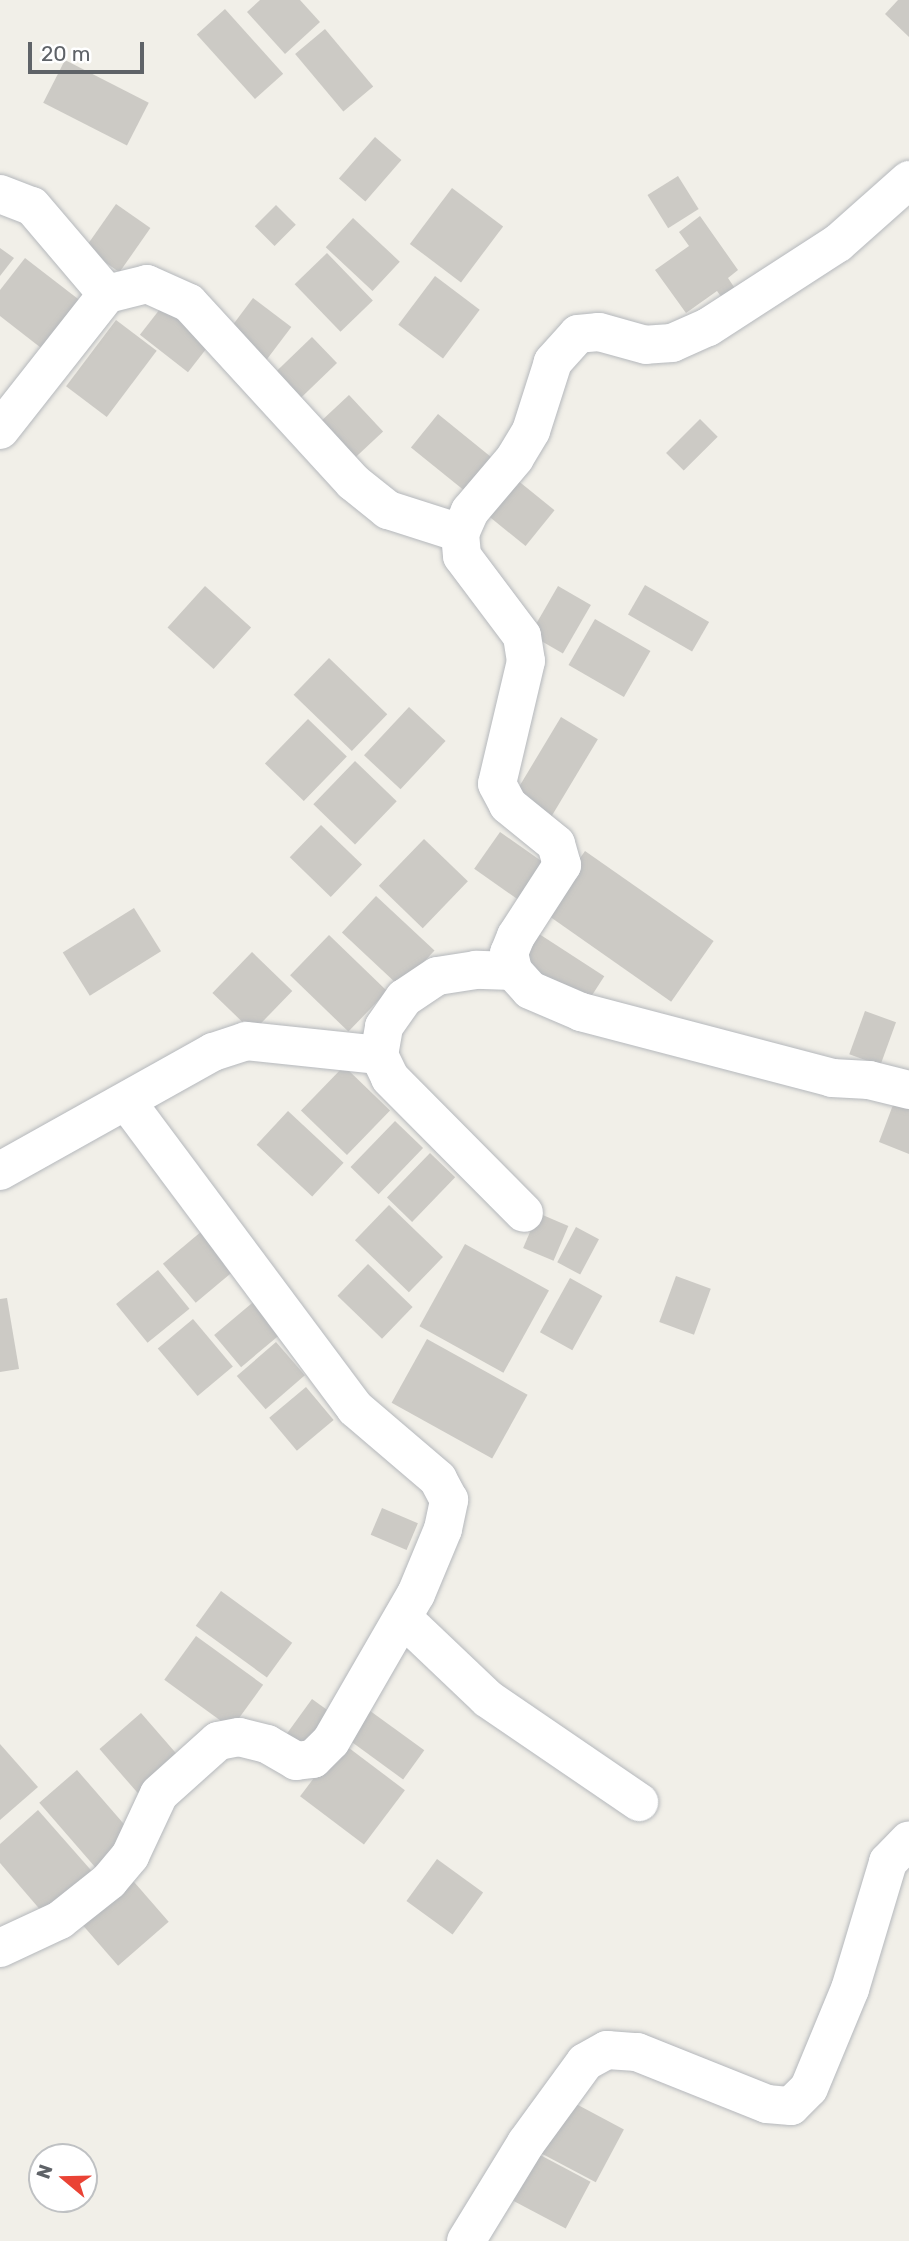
<!DOCTYPE html>
<style>
body{margin:0}
#map{position:relative;width:909px;height:2241px;overflow:hidden;background:#f1efe8;font-family:Rubik,sans-serif}
div>[style]{position:absolute}
[style*='--x']{left:calc(var(--x)*1px);top:calc(var(--y)*1px);width:calc(var(--w)*1px);rotate:calc(var(--a)*1deg)}
.building>*{inset:0;background:#cccac5;transform-origin:0 0}
.roads{filter:drop-shadow(0 0 2px #b5b8bc) drop-shadow(0 0 2px #b5b8bc)}
.minor>*{height:38px;margin:-19px;padding:0 19px;transform-origin:19px;border-radius:19px;background:#fff}
span{translate:-50% -50%;white-space:nowrap;text-align:center;line-height:1.15;-webkit-text-stroke:5px #fff;paint-order:stroke}
.north{position:absolute;left:28px;top:2143px;width:70px;height:70px;box-sizing:border-box;background:#fff;border:2px solid #bfc1c3;border-radius:50%;rotate:289deg;font-size:19px;font-weight:700;line-height:28px;text-align:center;color:#5f6368}
.north::after{content:'';display:block;margin:auto;width:24px;height:32px;background:#ea4335;clip-path:polygon(50% 0,100% 100%,50% 72%,0 100%)}
.scale{position:absolute;left:28px;top:42px;width:116px;height:32px;box-sizing:border-box;border:4px solid #5f6368;border-top:0;padding-left:9px;font-size:21px;line-height:24px;white-space:nowrap;color:#5f6368;-webkit-text-stroke:5px #fff;paint-order:stroke}
</style>
<div id="map">
<div class="building">
<i style="clip-path:polygon(260px 0,300px 0,320px 22px,285px 54px,247px 12px)"></i>
<i style="clip-path:polygon(898px 0,909px 0,909px 37px,885px 14px)"></i>
<i style="left:225px;top:9px;width:87px;height:38px;rotate:48deg"></i>
<i style="left:325px;top:29px;width:75px;height:39px;rotate:50deg"></i>
<i style="left:65px;top:60px;width:94px;height:48px;rotate:27deg"></i>
<i style="left:375px;top:137px;width:35px;height:55px;rotate:41deg"></i>
<i style="left:678px;top:176px;width:39px;height:36px;rotate:58deg"></i>
<i style="left:452px;top:188px;width:64px;height:70px;rotate:37deg"></i>
<i style="left:116px;top:204px;width:42px;height:54px;rotate:35deg"></i>
<i style="left:276px;top:205px;width:28px;height:30px;rotate:45deg"></i>
<i style="clip-path:polygon(700px 216px,738px 270px,728px 278px,738px 293px,725px 302px,717px 291px,686px 313px,655px 270px,689px 246px,679px 232px)"></i>
<i style="left:353px;top:218px;width:64px;height:40px;rotate:43deg"></i>
<i style="clip-path:polygon(0 248px,14px 258px,0 276px)"></i>
<i style="left:327px;top:253px;width:66px;height:45px;rotate:46deg"></i>
<i style="clip-path:polygon(25px 258px,82px 302px,45px 351px,0 316px,0 290px)"></i>
<i style="left:435px;top:276px;width:56px;height:61px;rotate:37deg"></i>
<i style="left:253px;top:298px;width:48px;height:44px;rotate:37deg"></i>
<i style="left:167px;top:300px;width:61px;height:44px;rotate:38deg"></i>
<i style="left:116px;top:320px;width:51px;height:83px;rotate:37deg"></i>
<i style="left:312px;top:337px;width:36px;height:62px;rotate:46deg"></i>
<i style="left:349px;top:395px;width:50px;height:52px;rotate:47deg"></i>
<i style="left:438px;top:414px;width:73px;height:43px;rotate:39deg"></i>
<i style="left:700px;top:419px;width:25px;height:48px;rotate:45deg"></i>
<i style="left:511px;top:475px;width:56px;height:46px;rotate:39deg"></i>
<i style="left:645px;top:585px;width:74px;height:34px;rotate:30deg"></i>
<i style="left:205px;top:586px;width:62px;height:56px;rotate:42deg"></i>
<i style="left:558px;top:586px;width:38px;height:56px;rotate:30deg"></i>
<i style="left:595px;top:619px;width:64px;height:53px;rotate:30deg"></i>
<i style="left:329px;top:658px;width:81px;height:51px;rotate:44deg"></i>
<i style="left:409px;top:707px;width:50px;height:66px;rotate:43deg"></i>
<i style="left:561px;top:717px;width:43px;height:96px;rotate:31deg"></i>
<i style="left:308px;top:719px;width:54px;height:62px;rotate:44deg"></i>
<i style="left:355px;top:761px;width:58px;height:60px;rotate:44deg"></i>
<i style="left:321px;top:825px;width:57px;height:45px;rotate:44deg"></i>
<i style="left:500px;top:832px;width:63px;height:45px;rotate:35deg"></i>
<i style="left:424px;top:839px;width:61px;height:65px;rotate:44deg"></i>
<i style="left:585px;top:851px;width:157px;height:74px;rotate:35deg"></i>
<i style="left:376px;top:896px;width:80px;height:50px;rotate:43deg"></i>
<i style="left:134px;top:908px;width:51px;height:84px;rotate:58deg"></i>
<i style="left:533px;top:930px;width:85px;height:38px;rotate:33deg"></i>
<i style="left:329px;top:935px;width:81px;height:56px;rotate:44deg"></i>
<i style="left:252px;top:952px;width:56px;height:57px;rotate:44deg"></i>
<i style="left:865px;top:1011px;width:33px;height:46px;rotate:20deg"></i>
<i style="left:344px;top:1066px;width:64px;height:62px;rotate:44deg"></i>
<i style="clip-path:polygon(896px 1097px,909px 1102px,909px 1154px,879px 1142px)"></i>
<i style="left:288px;top:1111px;width:76px;height:46px;rotate:43deg"></i>
<i style="left:395px;top:1121px;width:39px;height:64px;rotate:44deg"></i>
<i style="left:430px;top:1153px;width:35px;height:62px;rotate:44deg"></i>
<i style="left:389px;top:1205px;width:75px;height:49px;rotate:44deg"></i>
<i style="left:538px;top:1213px;width:33px;height:38px;rotate:23deg"></i>
<i style="left:576px;top:1227px;width:26px;height:40px;rotate:28deg"></i>
<i style="left:202px;top:1231px;width:51px;height:51px;rotate:50deg"></i>
<i style="left:465px;top:1244px;width:96px;height:94px;rotate:29deg"></i>
<i style="left:368px;top:1264px;width:62px;height:44px;rotate:44deg"></i>
<i style="left:158px;top:1270px;width:50px;height:54px;rotate:51deg"></i>
<i style="left:676px;top:1276px;width:37px;height:49px;rotate:20deg"></i>
<i style="left:570px;top:1278px;width:37px;height:62px;rotate:29deg"></i>
<i style="clip-path:polygon(7px 1298px,19px 1369px,0 1372px,0 1299px)"></i>
<i style="left:257px;top:1299px;width:42px;height:56px;rotate:50deg"></i>
<i style="left:193px;top:1319px;width:62px;height:46px;rotate:50deg"></i>
<i style="left:427px;top:1339px;width:115px;height:73px;rotate:29deg"></i>
<i style="left:276px;top:1342px;width:44px;height:52px;rotate:49deg"></i>
<i style="left:306px;top:1387px;width:43px;height:48px;rotate:50deg"></i>
<i style="left:382px;top:1508px;width:39px;height:29px;rotate:23deg"></i>
<i style="left:221px;top:1591px;width:88px;height:43px;rotate:36deg"></i>
<i style="left:196px;top:1636px;width:83px;height:54px;rotate:36deg"></i>
<i style="left:312px;top:1699px;width:32px;height:50px;rotate:36deg"></i>
<i style="left:362px;top:1705px;width:77px;height:36px;rotate:36deg"></i>
<i style="left:141px;top:1713px;width:60px;height:55px;rotate:49deg"></i>
<i style="left:341px;top:1742px;width:80px;height:68px;rotate:37deg"></i>
<i style="clip-path:polygon(0 1744px,38px 1787px,0 1820px)"></i>
<i style="left:77px;top:1770px;width:90px;height:50px;rotate:49deg"></i>
<i style="clip-path:polygon(38px 1810px,97px 1877px,49px 1920px,0 1863px,0 1844px)"></i>
<i style="left:437px;top:1859px;width:57px;height:52px;rotate:36deg"></i>
<i style="left:128px;top:1875px;width:62px;height:67px;rotate:49deg"></i>
<i style="left:563px;top:2097px;width:69px;height:60px;rotate:28deg"></i>
<i style="left:527px;top:2148px;width:72px;height:53px;rotate:28deg"></i>
</div>
<div class="roads">
<div class="minor">
<i style="--x:909;--y:180;--w:95;--a:138.4"></i>
<i style="--x:838;--y:243;--w:155;--a:147.1"></i>
<i style="--x:708;--y:327;--w:39;--a:156"></i>
<i style="--x:672;--y:343;--w:26;--a:176"></i>
<i style="--x:646;--y:345;--w:49;--a:-164.5"></i>
<i style="--x:599;--y:332;--w:21;--a:175"></i>
<i style="--x:578;--y:334;--w:38;--a:132"></i>
<i style="--x:553;--y:362;--w:72;--a:107.7"></i>
<i style="--x:531;--y:431;--w:31;--a:121"></i>
<i style="--x:515;--y:458;--w:70;--a:130.3"></i>
<i style="--x:470;--y:511;--w:24;--a:114"></i>
<i style="--x:460;--y:533;--w:23;--a:85"></i>
<i style="--x:462;--y:556;--w:100;--a:53.1"></i>
<i style="--x:522;--y:636;--w:25;--a:81"></i>
<i style="--x:526;--y:661;--w:126;--a:103.3"></i>
<i style="--x:497;--y:784;--w:24;--a:62"></i>
<i style="--x:508;--y:805;--w:62;--a:39.1"></i>
<i style="--x:556;--y:844;--w:22;--a:74"></i>
<i style="--x:562;--y:865;--w:85;--a:122.9"></i>
<i style="--x:516;--y:936;--w:18;--a:112"></i>
<i style="--x:509;--y:953;--w:18;--a:77"></i>
<i style="--x:513;--y:971;--w:25;--a:48"></i>
<i style="--x:530;--y:990;--w:56;--a:23.3"></i>
<i style="--x:581;--y:1012;--w:260;--a:14.7"></i>
<i style="--x:832;--y:1078;--w:37;--a:3"></i>
<i style="--x:869;--y:1080;--w:41;--a:14"></i>
<i style="--x:0;--y:194;--w:34;--a:21"></i>
<i style="--x:32;--y:206;--w:116;--a:49.6"></i>
<i style="--x:0;--y:430;--w:173;--a:-51.8"></i>
<i style="--x:107;--y:294;--w:41;--a:-14"></i>
<i style="--x:147;--y:284;--w:46;--a:24.3"></i>
<i style="--x:189;--y:303;--w:243;--a:47.5"></i>
<i style="--x:353;--y:482;--w:45;--a:38.7"></i>
<i style="--x:388;--y:510;--w:76;--a:17.7"></i>
<i style="--x:513;--y:971;--w:37;--a:-178"></i>
<i style="--x:476;--y:970;--w:39;--a:171"></i>
<i style="--x:437;--y:976;--w:40;--a:146"></i>
<i style="--x:404;--y:998;--w:35;--a:125"></i>
<i style="--x:384;--y:1027;--w:28;--a:100"></i>
<i style="--x:379;--y:1055;--w:25;--a:64"></i>
<i style="--x:390;--y:1078;--w:190;--a:45.2"></i>
<i style="--x:0;--y:1171;--w:244;--a:-29.2"></i>
<i style="--x:213;--y:1052;--w:35;--a:-18"></i>
<i style="--x:246;--y:1041;--w:134;--a:6"></i>
<i style="--x:403;--y:1618;--w:117;--a:43.6"></i>
<i style="--x:488;--y:1699;--w:183;--a:34.3"></i>
<i style="--x:0;--y:1948;--w:66;--a:-25"></i>
<i style="--x:60;--y:1920;--w:63;--a:-38.5"></i>
<i style="--x:109;--y:1881;--w:33;--a:-50"></i>
<i style="--x:130;--y:1856;--w:68;--a:-64.9"></i>
<i style="--x:159;--y:1794;--w:79;--a:-41.9"></i>
<i style="--x:218;--y:1741;--w:21;--a:-11"></i>
<i style="--x:239;--y:1737;--w:29;--a:14"></i>
<i style="--x:267;--y:1744;--w:34;--a:30"></i>
<i style="--x:296;--y:1761;--w:17;--a:-7"></i>
<i style="--x:313;--y:1759;--w:25;--a:-45"></i>
<i style="--x:331;--y:1741;--w:170;--a:-60"></i>
<i style="--x:416;--y:1594;--w:70;--a:-67.4"></i>
<i style="--x:443;--y:1529;--w:30;--a:-78"></i>
<i style="--x:449;--y:1500;--w:24;--a:-118"></i>
<i style="--x:438;--y:1479;--w:109;--a:-139.5"></i>
<i style="--x:355;--y:1408;--w:380;--a:-126.7"></i>
<i style="--x:466;--y:2241;--w:115;--a:-58.5"></i>
<i style="--x:526;--y:2143;--w:100;--a:-53.9"></i>
<i style="--x:585;--y:2062;--w:25;--a:-29"></i>
<i style="--x:607;--y:2050;--w:30;--a:4"></i>
<i style="--x:637;--y:2052;--w:140;--a:21.8"></i>
<i style="--x:767;--y:2104;--w:24;--a:5"></i>
<i style="--x:791;--y:2106;--w:25;--a:-45"></i>
<i style="--x:809;--y:2088;--w:107;--a:-67.5"></i>
<i style="--x:850;--y:1989;--w:133;--a:-73.3"></i>
<i style="--x:888;--y:1862;--w:30;--a:-46"></i>
</div>
</div>
<div class="north">N</div>
<div class="scale">20 m</div>
</div>
